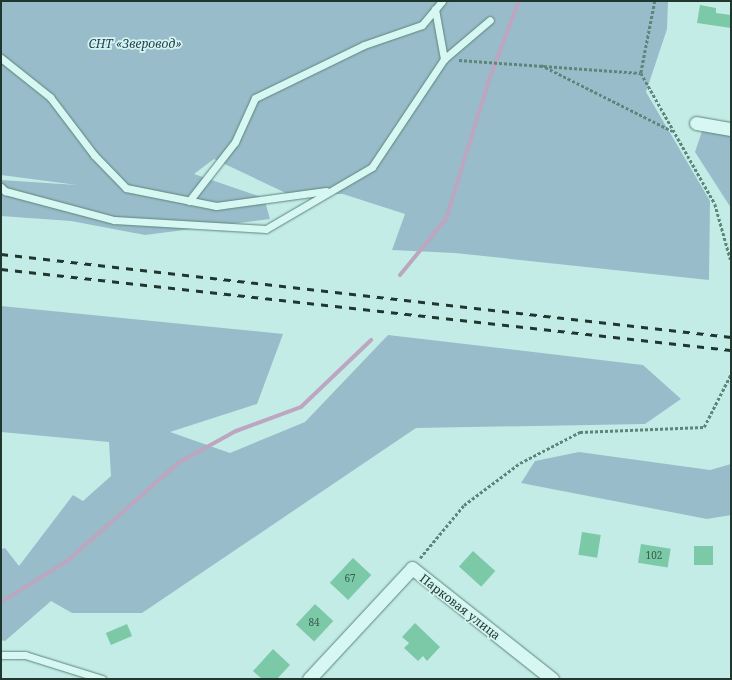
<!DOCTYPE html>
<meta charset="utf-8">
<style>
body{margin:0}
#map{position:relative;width:732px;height:680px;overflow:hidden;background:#c4ece7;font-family:"Noto Serif",serif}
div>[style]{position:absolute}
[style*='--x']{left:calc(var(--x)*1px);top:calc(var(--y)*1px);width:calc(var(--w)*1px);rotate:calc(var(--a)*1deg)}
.green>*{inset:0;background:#99bcca}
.stream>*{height:4px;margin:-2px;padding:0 2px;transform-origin:2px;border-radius:2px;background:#bca6c0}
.building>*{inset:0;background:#7cc9a8;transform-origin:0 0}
.path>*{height:2.5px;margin-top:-1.25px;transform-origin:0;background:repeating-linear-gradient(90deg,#5b8679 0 3px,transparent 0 5px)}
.roads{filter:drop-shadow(0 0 1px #5b8679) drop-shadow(0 0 1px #5b8679)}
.lane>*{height:7px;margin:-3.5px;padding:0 3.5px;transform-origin:3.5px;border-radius:3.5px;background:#d7f7f3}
.street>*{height:13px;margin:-6.5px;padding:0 6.5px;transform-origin:6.5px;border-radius:6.5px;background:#d7f7f3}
.rail>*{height:3px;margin-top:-1.5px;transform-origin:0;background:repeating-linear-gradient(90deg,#1f372e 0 7px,transparent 0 14px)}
span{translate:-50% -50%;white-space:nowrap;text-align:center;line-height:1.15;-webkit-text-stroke:3.5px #d4f4f0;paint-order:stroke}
.number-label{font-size:10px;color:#365c4c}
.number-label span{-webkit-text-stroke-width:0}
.park-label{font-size:12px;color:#264052;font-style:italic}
.street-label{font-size:12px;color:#1f372e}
.frame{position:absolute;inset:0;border:2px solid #1f372e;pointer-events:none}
</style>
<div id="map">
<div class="green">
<i style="clip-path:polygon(1px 1px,668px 1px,667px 29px,646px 92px,710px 201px,709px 280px,455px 253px,392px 250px,405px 214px,343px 194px,288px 194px,214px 159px,194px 174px,264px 198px,270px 219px,145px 235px,71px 221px,1px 216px,1px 180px,77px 185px,1px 175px)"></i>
<i style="clip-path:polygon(702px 131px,731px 136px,731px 208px,695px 152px)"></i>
<i style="clip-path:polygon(1px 306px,283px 334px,257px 404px,170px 432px,230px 453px,305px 422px,388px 335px,643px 365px,681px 399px,645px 424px,416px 428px,142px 613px,72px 613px,51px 601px,5px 641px,1px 640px,1px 549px,5px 548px,19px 566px,73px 495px,83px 501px,111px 476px,109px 442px,1px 432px)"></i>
<i style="clip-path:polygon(579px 452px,710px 470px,731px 464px,731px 515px,707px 519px,521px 483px,535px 461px)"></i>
</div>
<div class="stream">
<i style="--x:400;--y:275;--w:72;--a:-50.6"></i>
<i style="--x:446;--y:219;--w:145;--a:-72.8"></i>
<i style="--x:489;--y:80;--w:85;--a:-69.2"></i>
<i style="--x:1;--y:602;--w:78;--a:-31.8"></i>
<i style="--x:67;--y:561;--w:148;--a:-41.4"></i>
<i style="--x:178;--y:463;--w:66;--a:-28.9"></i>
<i style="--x:236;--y:431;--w:69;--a:-20.3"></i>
<i style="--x:301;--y:407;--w:97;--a:-43.7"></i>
</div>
<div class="building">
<i style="clip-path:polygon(700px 5px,716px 8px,716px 13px,731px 15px,731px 28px,697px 23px)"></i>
<i style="left:582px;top:532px;width:19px;height:23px;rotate:9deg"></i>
<i style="left:641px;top:544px;width:30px;height:19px;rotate:9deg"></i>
<i style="left:694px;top:546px;width:19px;height:19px"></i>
<i style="left:473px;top:551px;width:30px;height:21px;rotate:42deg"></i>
<i style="left:353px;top:558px;width:25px;height:34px;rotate:43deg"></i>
<i style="left:315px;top:604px;width:25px;height:28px;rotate:43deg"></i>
<i style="clip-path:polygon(415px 623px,440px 647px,427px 661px,423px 656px,418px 661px,404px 648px,409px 643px,402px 637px)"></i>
<i style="left:127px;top:624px;width:13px;height:23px;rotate:67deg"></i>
<i style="clip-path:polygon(273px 649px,290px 665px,277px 679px,262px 679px,253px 671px)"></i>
</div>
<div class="path">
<i style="--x:655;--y:1;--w:73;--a:101"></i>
<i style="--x:641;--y:73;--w:150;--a:60.5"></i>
<i style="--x:715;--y:204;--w:59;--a:74.3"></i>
<i style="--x:459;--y:60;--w:182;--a:4.1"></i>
<i style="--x:541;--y:65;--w:147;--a:26.7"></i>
<i style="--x:420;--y:558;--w:69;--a:-50.3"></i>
<i style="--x:464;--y:505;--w:70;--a:-36.9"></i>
<i style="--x:520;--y:463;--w:68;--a:-27.3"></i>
<i style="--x:580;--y:432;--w:124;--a:-2.3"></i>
<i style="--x:704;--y:427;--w:59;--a:-63"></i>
</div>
<div class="roads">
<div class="lane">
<i style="--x:435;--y:9;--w:51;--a:79.8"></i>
<i style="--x:1;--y:58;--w:63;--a:38.5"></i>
<i style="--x:50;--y:97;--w:73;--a:52.8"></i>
<i style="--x:94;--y:155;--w:46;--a:45.9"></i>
<i style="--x:126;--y:188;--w:92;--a:11.3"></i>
<i style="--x:216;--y:206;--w:111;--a:-7.8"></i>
<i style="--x:1;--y:187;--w:6;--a:45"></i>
<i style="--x:5;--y:191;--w:113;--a:14.9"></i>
<i style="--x:114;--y:220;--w:152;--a:3.4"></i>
<i style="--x:266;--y:229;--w:123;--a:-30.3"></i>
<i style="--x:372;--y:167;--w:130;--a:-56.3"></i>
<i style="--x:444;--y:59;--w:60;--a:-40.3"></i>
<i style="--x:189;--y:201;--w:75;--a:-52.1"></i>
<i style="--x:235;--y:142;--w:48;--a:-65.6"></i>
<i style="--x:255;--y:98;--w:121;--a:-25.9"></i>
<i style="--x:364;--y:45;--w:61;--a:-19"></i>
<i style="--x:422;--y:25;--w:31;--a:-50"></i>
<i style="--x:1;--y:655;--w:24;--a:0"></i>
<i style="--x:25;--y:655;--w:81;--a:17.3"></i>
</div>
<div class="street">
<i style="--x:696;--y:123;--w:36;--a:10"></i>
<i style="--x:309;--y:679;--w:151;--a:-47.1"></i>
<i style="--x:412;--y:568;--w:179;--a:38.4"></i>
</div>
</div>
<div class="rail">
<i style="--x:1;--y:254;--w:735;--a:6.49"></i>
<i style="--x:1;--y:269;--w:734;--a:6.33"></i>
</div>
<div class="number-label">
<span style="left:654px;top:556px">102</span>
<span style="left:350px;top:579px">67</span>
<span style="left:314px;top:623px">84</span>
</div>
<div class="park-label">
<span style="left:135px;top:44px">СНТ «Зверовод»</span>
</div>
<div class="street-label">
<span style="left:460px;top:607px;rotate:38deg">Парковая улица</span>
</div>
<div class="frame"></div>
</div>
